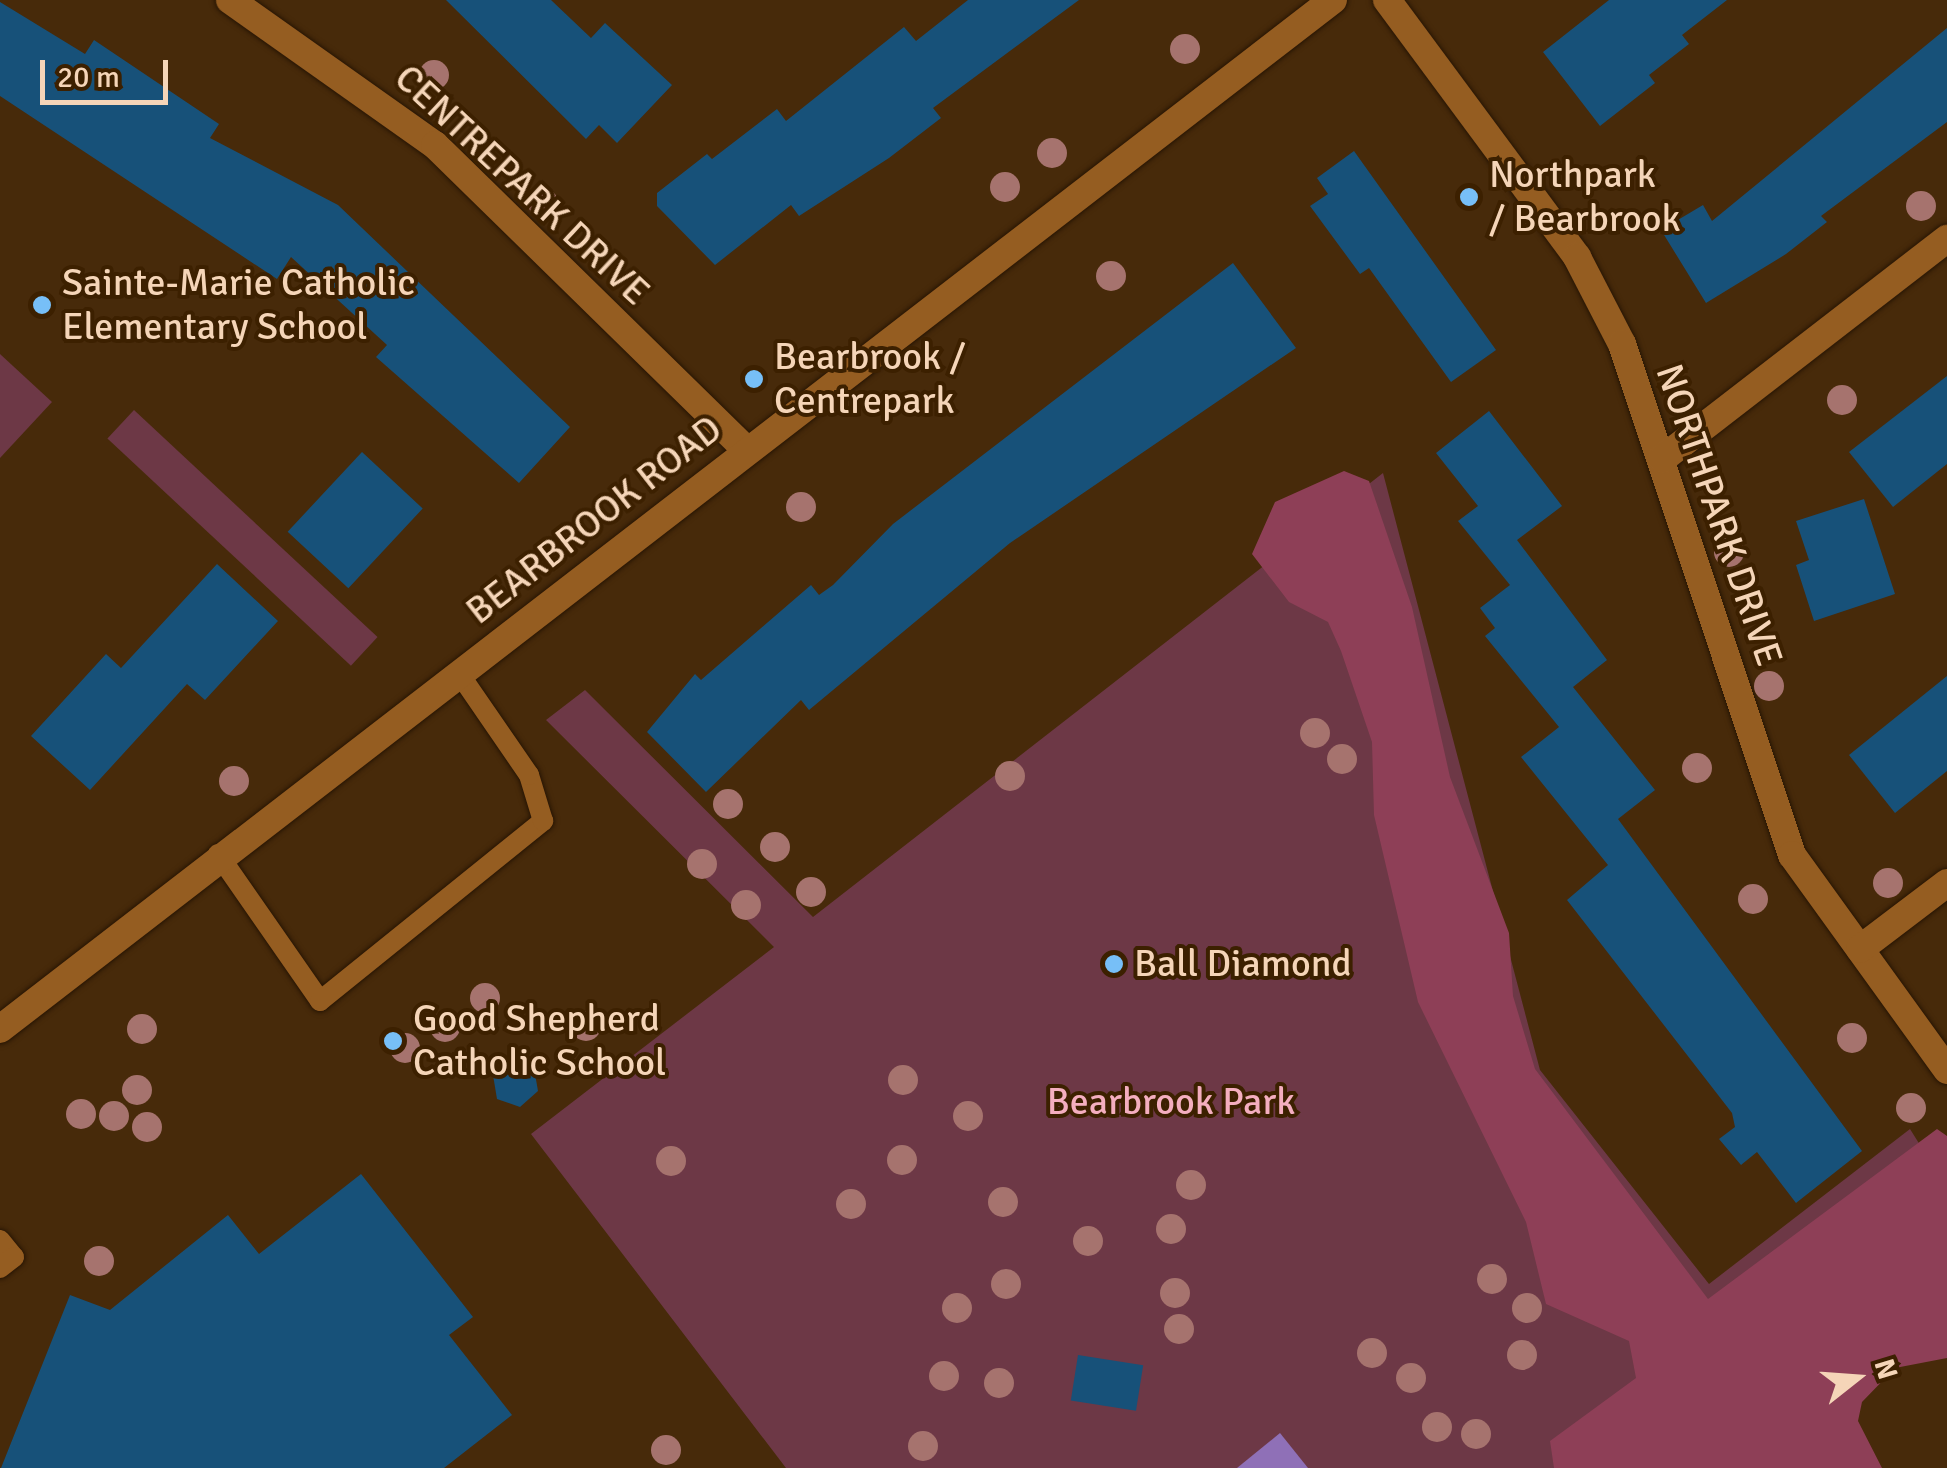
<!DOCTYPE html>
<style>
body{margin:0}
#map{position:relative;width:1947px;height:1468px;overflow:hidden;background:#472a0a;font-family:Signika,sans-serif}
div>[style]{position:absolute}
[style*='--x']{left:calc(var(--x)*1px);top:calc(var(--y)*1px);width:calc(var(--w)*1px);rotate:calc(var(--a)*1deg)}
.green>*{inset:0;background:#6d3846;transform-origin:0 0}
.forest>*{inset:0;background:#8e3f57}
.water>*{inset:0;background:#8f70b7}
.building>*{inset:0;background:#175179;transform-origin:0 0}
.roads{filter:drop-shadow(0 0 2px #271504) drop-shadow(0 0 2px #271504)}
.service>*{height:20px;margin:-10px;padding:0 10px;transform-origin:10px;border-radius:10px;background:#955d21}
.minor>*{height:28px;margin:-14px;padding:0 14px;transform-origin:14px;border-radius:14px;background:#955d21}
.tertiary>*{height:28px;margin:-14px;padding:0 14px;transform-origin:14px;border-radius:14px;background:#955d21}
.trees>*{width:30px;height:30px;margin:-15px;border-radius:50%;background:#a6736e}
.dots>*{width:28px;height:28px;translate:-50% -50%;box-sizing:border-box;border:5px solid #3c2000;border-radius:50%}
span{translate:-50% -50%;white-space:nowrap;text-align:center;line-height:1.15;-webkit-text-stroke:8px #3c2000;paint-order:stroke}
.poi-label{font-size:38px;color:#f5d5b8}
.left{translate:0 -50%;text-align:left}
.street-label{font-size:38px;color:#f5d5b8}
.park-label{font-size:38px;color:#f4aebf}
.north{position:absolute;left:1807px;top:1328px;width:100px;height:100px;-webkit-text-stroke:8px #3c2000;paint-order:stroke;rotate:73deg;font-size:28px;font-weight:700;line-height:40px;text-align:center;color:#f5d5b8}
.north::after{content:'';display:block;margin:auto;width:35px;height:45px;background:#f5d5b8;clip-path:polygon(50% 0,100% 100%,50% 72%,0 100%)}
.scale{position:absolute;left:40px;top:60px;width:128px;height:45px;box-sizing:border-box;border:5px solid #f5d5b8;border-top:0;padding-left:12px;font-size:30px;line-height:35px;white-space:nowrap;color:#f5d5b8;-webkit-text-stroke:8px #3c2000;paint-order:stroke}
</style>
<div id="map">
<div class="green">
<i style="clip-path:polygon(0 354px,52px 402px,0 458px)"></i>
<i style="left:134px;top:410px;width:333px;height:39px;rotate:43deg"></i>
<i style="clip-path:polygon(1383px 473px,1540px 1070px,1709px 1284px,1910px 1129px,1947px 1188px,1595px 1468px,786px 1468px,531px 1134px,774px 947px,546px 720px,585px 690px,813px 917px)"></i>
</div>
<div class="forest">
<i style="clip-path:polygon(1344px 471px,1369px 481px,1412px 607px,1450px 777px,1509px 933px,1513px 996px,1535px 1069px,1708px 1299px,1937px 1129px,1947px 1136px,1947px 1358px,1895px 1368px,1862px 1402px,1858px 1421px,1882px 1468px,1554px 1468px,1550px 1441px,1636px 1378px,1629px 1341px,1546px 1304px,1526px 1222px,1418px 1002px,1374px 815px,1372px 742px,1341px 651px,1328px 622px,1289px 602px,1252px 554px,1275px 502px)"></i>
</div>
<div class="water">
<i style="clip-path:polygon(1280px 1433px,1308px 1468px,1237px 1468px)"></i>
</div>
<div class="building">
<i style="clip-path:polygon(446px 0,551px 0,591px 38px,605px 23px,672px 85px,617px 143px,599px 125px,586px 139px)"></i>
<i style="clip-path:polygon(968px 0,1079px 0,933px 108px,941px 118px,889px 158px,799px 216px,791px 205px,715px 265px,657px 206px,657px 193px,707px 154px,712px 159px,777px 109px,786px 121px,904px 27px,916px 41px)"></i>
<i style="clip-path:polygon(1609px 0,1727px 0,1682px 35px,1689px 44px,1649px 75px,1655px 83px,1600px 126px,1543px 52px)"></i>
<i style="clip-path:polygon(0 2px,85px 54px,94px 40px,219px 124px,210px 138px,338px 205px,570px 427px,519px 483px,376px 357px,387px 345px,291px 257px,277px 279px,0 96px)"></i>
<i style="clip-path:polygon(1947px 28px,1947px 122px,1821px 216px,1827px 222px,1786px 254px,1706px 303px,1661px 230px,1703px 205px,1712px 221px)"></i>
<i style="clip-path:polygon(1354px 151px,1496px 350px,1451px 382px,1369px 268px,1360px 274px,1310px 206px,1328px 194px,1317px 178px)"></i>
<i style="clip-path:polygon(1233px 263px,1296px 348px,1010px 543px,809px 710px,801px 700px,706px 792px,647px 732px,695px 674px,701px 680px,811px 585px,819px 595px,833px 585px,893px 524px)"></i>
<i style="clip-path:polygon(1947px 376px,1947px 464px,1893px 507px,1849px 452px)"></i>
<i style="clip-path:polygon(1489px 411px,1562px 506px,1517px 540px,1607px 660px,1573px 687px,1655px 790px,1618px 819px,1862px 1151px,1796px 1203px,1757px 1152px,1741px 1165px,1719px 1139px,1735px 1127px,1732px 1113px,1567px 900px,1608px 865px,1521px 757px,1559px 727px,1485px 636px,1495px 628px,1480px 608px,1510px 585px,1458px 521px,1478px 506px,1436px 453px)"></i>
<i style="left:362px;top:452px;width:83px;height:109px;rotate:43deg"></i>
<i style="clip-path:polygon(1864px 499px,1895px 594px,1814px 621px,1796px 565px,1809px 560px,1796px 521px)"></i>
<i style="clip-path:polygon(217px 564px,278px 621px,205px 700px,187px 684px,90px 790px,31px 736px,106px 654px,121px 668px)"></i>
<i style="clip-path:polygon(1947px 676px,1947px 771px,1895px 813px,1849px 755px)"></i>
<i style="clip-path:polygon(511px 1060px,534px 1068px,538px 1091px,520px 1107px,497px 1099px,493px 1075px)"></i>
<i style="clip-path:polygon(361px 1174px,473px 1317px,449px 1335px,512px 1415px,444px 1468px,1px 1468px,70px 1295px,110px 1310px,228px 1215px,259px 1254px)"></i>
<i style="left:1078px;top:1355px;width:66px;height:46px;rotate:9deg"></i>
</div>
<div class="roads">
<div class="service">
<i style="--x:218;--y:854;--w:179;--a:55.2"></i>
<i style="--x:320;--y:1001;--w:287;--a:-38.9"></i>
<i style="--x:543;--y:821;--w:48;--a:-106.9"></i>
<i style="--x:529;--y:775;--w:124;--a:-124.5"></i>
<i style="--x:0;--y:1240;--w:22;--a:51"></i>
<i style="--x:14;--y:1257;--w:18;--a:142"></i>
</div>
<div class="minor">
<i style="--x:230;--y:0;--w:251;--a:35.3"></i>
<i style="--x:435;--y:145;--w:433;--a:44.4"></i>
<i style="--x:1387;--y:0;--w:320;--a:53.5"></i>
<i style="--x:1577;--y:257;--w:98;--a:62.7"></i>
<i style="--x:1622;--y:344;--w:539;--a:71.6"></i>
<i style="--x:1792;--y:855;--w:265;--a:54.2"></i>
<i style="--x:1662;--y:459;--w:360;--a:-37.7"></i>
<i style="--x:1860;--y:949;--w:109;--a:-37.2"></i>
</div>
<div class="tertiary">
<i style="--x:0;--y:1029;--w:1684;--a:-37.67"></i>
</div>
</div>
<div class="trees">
<i style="left:1185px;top:49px"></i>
<i style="left:434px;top:75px"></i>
<i style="left:1052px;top:153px"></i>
<i style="left:1005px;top:187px"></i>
<i style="left:543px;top:203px"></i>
<i style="left:1921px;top:206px"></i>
<i style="left:1111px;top:276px"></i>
<i style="left:1842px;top:400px"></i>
<i style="left:801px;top:507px"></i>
<i style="left:1729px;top:552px"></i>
<i style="left:1769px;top:686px"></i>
<i style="left:1315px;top:733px"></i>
<i style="left:1342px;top:759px"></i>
<i style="left:1697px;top:768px"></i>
<i style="left:1010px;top:776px"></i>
<i style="left:234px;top:781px"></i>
<i style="left:728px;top:804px"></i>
<i style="left:775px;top:847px"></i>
<i style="left:702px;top:864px"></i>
<i style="left:1888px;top:883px"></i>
<i style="left:811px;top:892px"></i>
<i style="left:1753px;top:899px"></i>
<i style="left:746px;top:905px"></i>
<i style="left:485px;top:998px"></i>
<i style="left:586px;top:1026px"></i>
<i style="left:445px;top:1027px"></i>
<i style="left:142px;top:1029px"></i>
<i style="left:1852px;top:1038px"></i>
<i style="left:405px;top:1048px"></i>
<i style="left:903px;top:1080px"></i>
<i style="left:137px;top:1090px"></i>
<i style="left:1911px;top:1108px"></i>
<i style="left:81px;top:1114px"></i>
<i style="left:114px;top:1116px"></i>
<i style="left:968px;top:1116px"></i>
<i style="left:147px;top:1127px"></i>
<i style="left:902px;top:1160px"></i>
<i style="left:671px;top:1161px"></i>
<i style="left:1191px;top:1185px"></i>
<i style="left:1003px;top:1202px"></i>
<i style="left:851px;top:1204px"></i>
<i style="left:1171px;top:1229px"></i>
<i style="left:1088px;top:1241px"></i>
<i style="left:99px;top:1261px"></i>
<i style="left:1492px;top:1279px"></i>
<i style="left:1006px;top:1284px"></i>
<i style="left:1175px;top:1293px"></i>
<i style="left:957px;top:1308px"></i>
<i style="left:1527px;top:1308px"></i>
<i style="left:1179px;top:1329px"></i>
<i style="left:1372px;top:1353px"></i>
<i style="left:1522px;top:1355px"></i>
<i style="left:944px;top:1376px"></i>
<i style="left:1411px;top:1378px"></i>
<i style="left:999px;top:1383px"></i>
<i style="left:1437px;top:1427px"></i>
<i style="left:1476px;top:1434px"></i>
<i style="left:923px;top:1446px"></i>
<i style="left:666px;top:1450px"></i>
</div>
<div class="dots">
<i style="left:1469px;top:197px;background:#77bff7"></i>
<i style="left:42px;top:305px;background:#77bff7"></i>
<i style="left:754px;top:379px;background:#77bff7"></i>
<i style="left:1114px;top:964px;background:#77bff7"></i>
<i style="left:393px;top:1041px;background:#77bff7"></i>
</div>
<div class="poi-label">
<span class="left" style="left:1489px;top:197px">Northpark<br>/ Bearbrook</span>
<span class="left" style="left:62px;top:305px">Sainte-Marie Catholic<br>Elementary School</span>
<span class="left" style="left:774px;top:379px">Bearbrook /<br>Centrepark</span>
<span class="left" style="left:1134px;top:964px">Ball Diamond</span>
<span class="left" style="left:413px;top:1041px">Good Shepherd<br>Catholic School</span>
</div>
<div class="street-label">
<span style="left:522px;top:185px;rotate:43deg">CENTREPARK DRIVE</span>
<span style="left:1719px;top:515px;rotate:71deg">NORTHPARK DRIVE</span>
<span style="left:594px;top:520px;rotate:-38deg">BEARBROOK ROAD</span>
</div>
<div class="park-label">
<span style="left:1171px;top:1102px">Bearbrook Park</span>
</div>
<div class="north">N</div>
<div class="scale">20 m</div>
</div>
